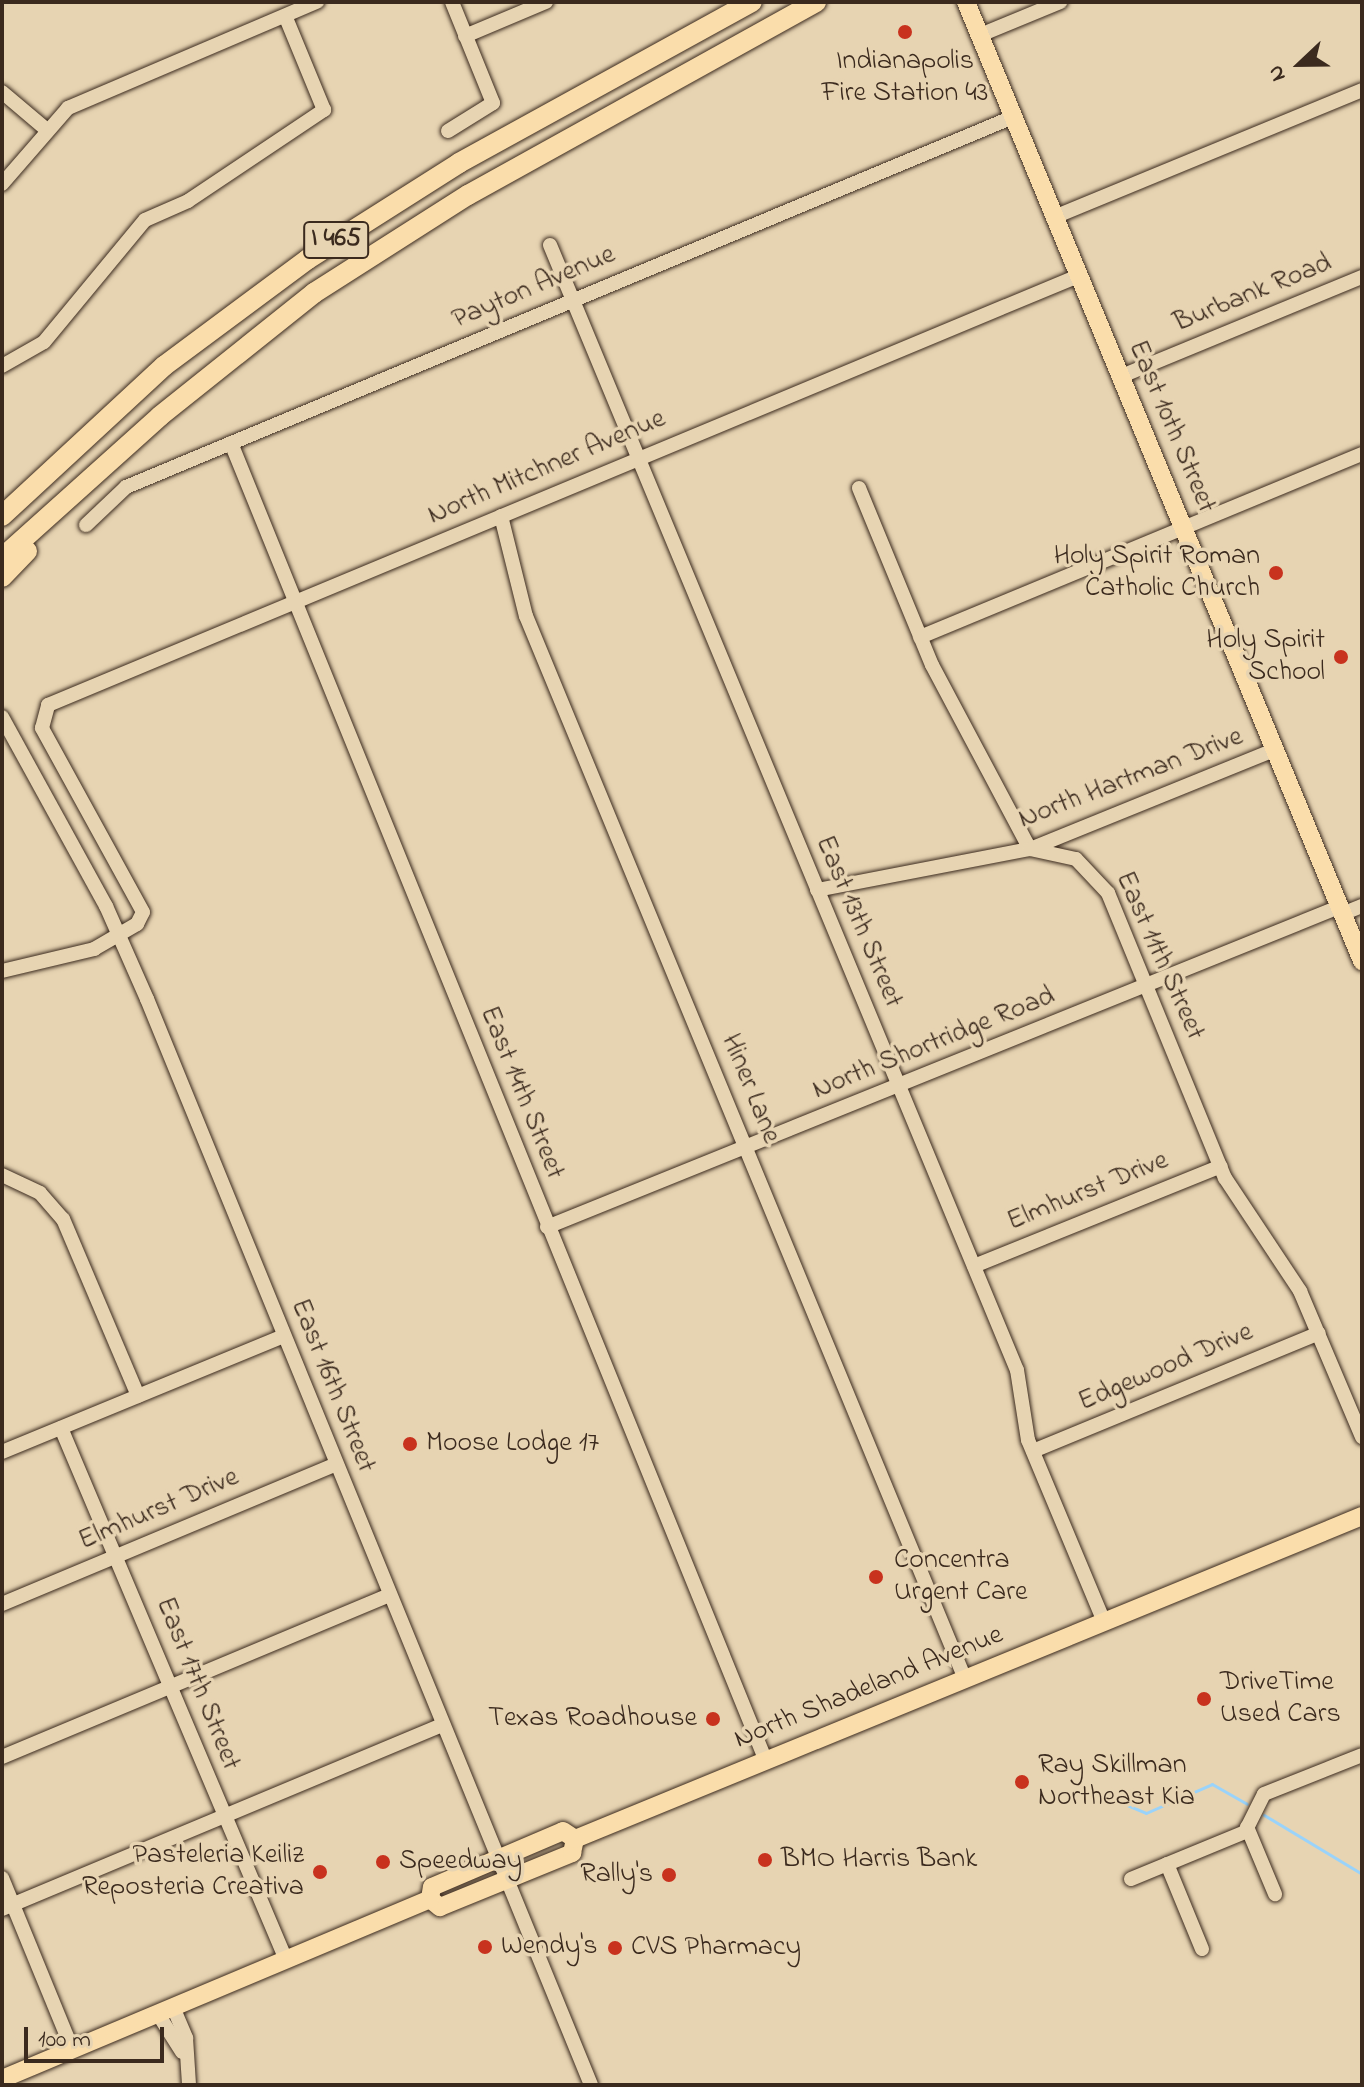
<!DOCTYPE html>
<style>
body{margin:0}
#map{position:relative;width:1364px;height:2087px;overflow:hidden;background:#e7d4b2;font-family:"Indie Flower",sans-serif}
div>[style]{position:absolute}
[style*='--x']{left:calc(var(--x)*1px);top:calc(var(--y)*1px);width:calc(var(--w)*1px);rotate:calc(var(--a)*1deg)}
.stream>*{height:3px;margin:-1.5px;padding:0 1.5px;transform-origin:1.5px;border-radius:1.5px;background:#9ad3fa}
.roads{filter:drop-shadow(0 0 2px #3b2a1e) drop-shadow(0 0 2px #3b2a1e)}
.minor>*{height:14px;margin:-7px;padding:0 7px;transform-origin:7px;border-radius:7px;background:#e7d4b2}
.major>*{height:18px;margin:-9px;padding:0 9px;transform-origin:9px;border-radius:9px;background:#faddab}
.highway>*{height:20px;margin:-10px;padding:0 10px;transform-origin:10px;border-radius:10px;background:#faddab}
.dots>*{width:22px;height:22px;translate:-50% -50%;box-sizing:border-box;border:4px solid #e7d4b2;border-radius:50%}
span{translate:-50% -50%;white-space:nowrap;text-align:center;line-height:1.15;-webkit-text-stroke:7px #e7d4b2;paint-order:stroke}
.shield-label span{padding:2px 6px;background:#e7d4b2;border:2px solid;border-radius:6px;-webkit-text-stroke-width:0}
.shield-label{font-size:26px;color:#3b2a1e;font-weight:700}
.poi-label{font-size:28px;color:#3b2a1e}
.right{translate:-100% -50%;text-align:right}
.left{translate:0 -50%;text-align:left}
.street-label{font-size:28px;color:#3b2a1e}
.frame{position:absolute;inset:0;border:4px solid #3b2a1e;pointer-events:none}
.north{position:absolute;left:1260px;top:24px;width:80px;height:80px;-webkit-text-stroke:6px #e7d4b2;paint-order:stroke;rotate:248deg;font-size:22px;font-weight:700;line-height:32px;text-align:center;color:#3b2a1e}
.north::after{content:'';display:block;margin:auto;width:28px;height:36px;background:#3b2a1e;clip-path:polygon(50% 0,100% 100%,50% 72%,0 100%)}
.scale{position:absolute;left:24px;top:2027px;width:140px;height:36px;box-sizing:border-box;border:4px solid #3b2a1e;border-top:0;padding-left:10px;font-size:24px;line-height:28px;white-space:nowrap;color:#3b2a1e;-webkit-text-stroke:6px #e7d4b2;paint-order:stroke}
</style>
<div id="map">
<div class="stream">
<i style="--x:1120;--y:1802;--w:28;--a:23"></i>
<i style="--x:1146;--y:1813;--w:72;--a:-23.7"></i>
<i style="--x:1212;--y:1784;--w:40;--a:29.7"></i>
<i style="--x:1264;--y:1815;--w:114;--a:31"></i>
</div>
<div class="roads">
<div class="minor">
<i style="--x:980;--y:35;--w:87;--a:-22.4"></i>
<i style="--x:465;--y:36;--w:88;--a:-22.8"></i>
<i style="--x:2;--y:92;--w:59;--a:40.2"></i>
<i style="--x:448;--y:131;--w:53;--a:-31.9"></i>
<i style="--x:493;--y:103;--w:109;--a:-112.1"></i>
<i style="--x:2;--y:184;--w:101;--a:-49"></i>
<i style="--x:68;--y:108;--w:271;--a:-23.1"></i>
<i style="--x:1054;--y:217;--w:333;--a:-22.4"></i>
<i style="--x:550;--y:245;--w:1218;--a:67.46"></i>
<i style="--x:1017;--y:1370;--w:71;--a:81.1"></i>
<i style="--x:1028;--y:1440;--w:197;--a:67.3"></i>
<i style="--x:2;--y:366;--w:48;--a:-29.7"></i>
<i style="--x:44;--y:342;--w:158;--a:-50.4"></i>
<i style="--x:145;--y:220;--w:47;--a:-23.8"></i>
<i style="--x:188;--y:201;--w:164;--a:-33.8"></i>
<i style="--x:324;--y:110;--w:100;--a:-112.4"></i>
<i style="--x:1119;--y:377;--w:263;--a:-22.4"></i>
<i style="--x:231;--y:443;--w:1422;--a:67.91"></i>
<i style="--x:859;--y:488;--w:191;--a:67.6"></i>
<i style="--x:932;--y:665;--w:208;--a:62"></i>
<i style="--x:1030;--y:849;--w:47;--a:12.3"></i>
<i style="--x:1076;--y:859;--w:47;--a:46.7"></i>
<i style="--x:1108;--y:893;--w:308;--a:67.7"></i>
<i style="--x:1225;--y:1178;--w:136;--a:56.4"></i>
<i style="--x:1300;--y:1291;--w:159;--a:67"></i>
<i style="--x:501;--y:516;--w:103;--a:76"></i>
<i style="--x:526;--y:616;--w:1150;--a:67.56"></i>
<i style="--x:86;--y:525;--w:55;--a:-43.5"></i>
<i style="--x:126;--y:487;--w:961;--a:-22.64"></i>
<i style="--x:920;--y:637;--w:478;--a:-22.5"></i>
<i style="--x:2;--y:717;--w:216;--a:61.2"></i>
<i style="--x:106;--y:906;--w:102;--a:66.2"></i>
<i style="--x:147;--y:999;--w:1173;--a:67.76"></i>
<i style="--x:817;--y:890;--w:217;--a:-10.9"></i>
<i style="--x:1030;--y:849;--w:263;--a:-22.1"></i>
<i style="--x:1342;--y:914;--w:22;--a:-22"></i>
<i style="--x:2;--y:971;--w:95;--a:-13.4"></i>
<i style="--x:94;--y:949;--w:50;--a:-30.2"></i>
<i style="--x:137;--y:924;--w:13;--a:-63"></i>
<i style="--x:143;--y:912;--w:210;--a:-118.8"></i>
<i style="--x:42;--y:728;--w:24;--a:-75"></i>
<i style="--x:48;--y:705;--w:1116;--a:-22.61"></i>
<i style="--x:2;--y:1175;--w:42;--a:25.3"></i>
<i style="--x:40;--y:1193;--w:35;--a:49"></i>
<i style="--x:63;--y:1219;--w:192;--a:67"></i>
<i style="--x:547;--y:1227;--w:854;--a:-22"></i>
<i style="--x:974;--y:1266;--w:266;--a:-22"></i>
<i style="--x:61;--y:1428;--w:578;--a:67.07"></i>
<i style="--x:1033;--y:1451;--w:309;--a:-22.4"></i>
<i style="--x:2;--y:1452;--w:304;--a:-22.4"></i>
<i style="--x:2;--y:1604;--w:362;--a:-22.7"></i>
<i style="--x:2;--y:1757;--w:420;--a:-22.7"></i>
<i style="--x:1247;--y:1827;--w:73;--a:67.3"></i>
<i style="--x:1167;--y:1864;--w:92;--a:67.6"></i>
<i style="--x:2;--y:1878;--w:185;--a:67.7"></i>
<i style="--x:1131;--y:1879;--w:123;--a:-22.4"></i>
<i style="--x:1245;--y:1832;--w:42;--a:-63.4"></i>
<i style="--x:1264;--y:1794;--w:105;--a:-21.7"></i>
<i style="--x:2;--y:1909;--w:477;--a:-22.7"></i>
<i style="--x:173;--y:2007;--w:34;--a:67"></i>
<i style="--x:186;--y:2038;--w:47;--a:86.3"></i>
<i style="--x:158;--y:2014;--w:45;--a:57.7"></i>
</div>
<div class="major">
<i style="--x:966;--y:2;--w:1038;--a:67.56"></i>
<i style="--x:575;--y:1839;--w:851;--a:-22.31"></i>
<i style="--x:430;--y:1899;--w:13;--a:39"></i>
<i style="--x:440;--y:1907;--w:143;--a:-22.2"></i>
<i style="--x:572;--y:1853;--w:14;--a:-78"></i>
<i style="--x:430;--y:1899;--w:12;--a:-81"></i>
<i style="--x:432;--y:1887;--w:142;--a:-23.1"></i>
<i style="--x:563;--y:1831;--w:14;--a:34"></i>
<i style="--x:2;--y:2079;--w:464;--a:-22.8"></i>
</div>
<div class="highway">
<i style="--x:2;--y:516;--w:221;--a:-42.8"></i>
<i style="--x:164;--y:366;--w:179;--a:-36.6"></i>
<i style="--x:308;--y:259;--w:179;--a:-32.4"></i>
<i style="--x:459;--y:163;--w:334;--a:-28.8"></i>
<i style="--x:2;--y:558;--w:212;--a:-41.9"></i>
<i style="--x:160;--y:416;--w:197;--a:-38.6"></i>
<i style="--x:314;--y:293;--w:183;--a:-32.5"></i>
<i style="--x:468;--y:195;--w:398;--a:-29"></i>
<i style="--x:2;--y:577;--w:36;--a:-46"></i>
</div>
</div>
<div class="dots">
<i style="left:905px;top:32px;background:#c8321e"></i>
<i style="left:1276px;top:573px;background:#c8321e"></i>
<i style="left:1341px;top:657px;background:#c8321e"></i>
<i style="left:410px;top:1444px;background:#c8321e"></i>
<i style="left:876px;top:1577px;background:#c8321e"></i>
<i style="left:1204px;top:1699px;background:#c8321e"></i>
<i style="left:713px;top:1719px;background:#c8321e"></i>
<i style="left:1022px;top:1782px;background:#c8321e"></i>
<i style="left:765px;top:1860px;background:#c8321e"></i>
<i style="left:383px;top:1862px;background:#c8321e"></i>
<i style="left:320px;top:1872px;background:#c8321e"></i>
<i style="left:669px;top:1875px;background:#c8321e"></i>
<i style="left:485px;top:1947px;background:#c8321e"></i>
<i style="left:615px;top:1948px;background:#c8321e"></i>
</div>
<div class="shield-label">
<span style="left:336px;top:240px">I 465</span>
</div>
<div class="poi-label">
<span style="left:905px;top:78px">Indianapolis<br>Fire Station 43</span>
<span class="right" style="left:1260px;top:573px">Holy Spirit Roman<br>Catholic Church</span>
<span class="right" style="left:1325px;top:657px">Holy Spirit<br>School</span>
<span class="left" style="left:426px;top:1444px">Moose Lodge 17</span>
<span class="left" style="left:894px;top:1577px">Concentra<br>Urgent Care</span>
<span class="left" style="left:1220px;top:1699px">DriveTime<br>Used Cars</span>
<span class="right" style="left:697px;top:1719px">Texas Roadhouse</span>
<span class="left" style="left:1038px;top:1782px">Ray Skillman<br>Northeast Kia</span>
<span class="right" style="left:304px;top:1872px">Pasteleria Keiliz<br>Reposteria Creativa</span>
<span class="left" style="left:781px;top:1860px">BMO Harris Bank</span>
<span class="left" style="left:399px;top:1862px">Speedway</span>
<span class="right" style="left:653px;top:1875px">Rally's</span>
<span class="left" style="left:501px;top:1947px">Wendy's</span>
<span class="left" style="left:631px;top:1948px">CVS Pharmacy</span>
</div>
<div class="street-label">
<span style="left:534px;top:288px;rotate:-23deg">Payton Avenue</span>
<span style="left:1253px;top:294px;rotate:-22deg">Burbank Road</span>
<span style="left:1171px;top:427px;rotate:67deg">East 10th Street</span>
<span style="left:547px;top:468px;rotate:-23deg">North Mitchner Avenue</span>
<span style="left:1131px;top:779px;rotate:-21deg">North Hartman Drive</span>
<span style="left:858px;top:922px;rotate:67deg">East 13th Street</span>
<span style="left:1159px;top:956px;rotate:66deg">East 11th Street</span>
<span style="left:934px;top:1044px;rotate:-22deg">North Shortridge Road</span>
<span style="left:750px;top:1089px;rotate:68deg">Hiner Lane</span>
<span style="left:521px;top:1093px;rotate:68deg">East 14th Street</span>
<span style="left:1088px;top:1192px;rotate:-22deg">Elmhurst Drive</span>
<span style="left:1166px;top:1368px;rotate:-23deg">Edgewood Drive</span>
<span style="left:332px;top:1386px;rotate:68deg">East 16th Street</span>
<span style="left:159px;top:1510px;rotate:-23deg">Elmhurst Drive</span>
<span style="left:197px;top:1684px;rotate:68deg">East 17th Street</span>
<span style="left:869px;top:1688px;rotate:-22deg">North Shadeland Avenue</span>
</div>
<div class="frame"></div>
<div class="north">N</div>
<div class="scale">100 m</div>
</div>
